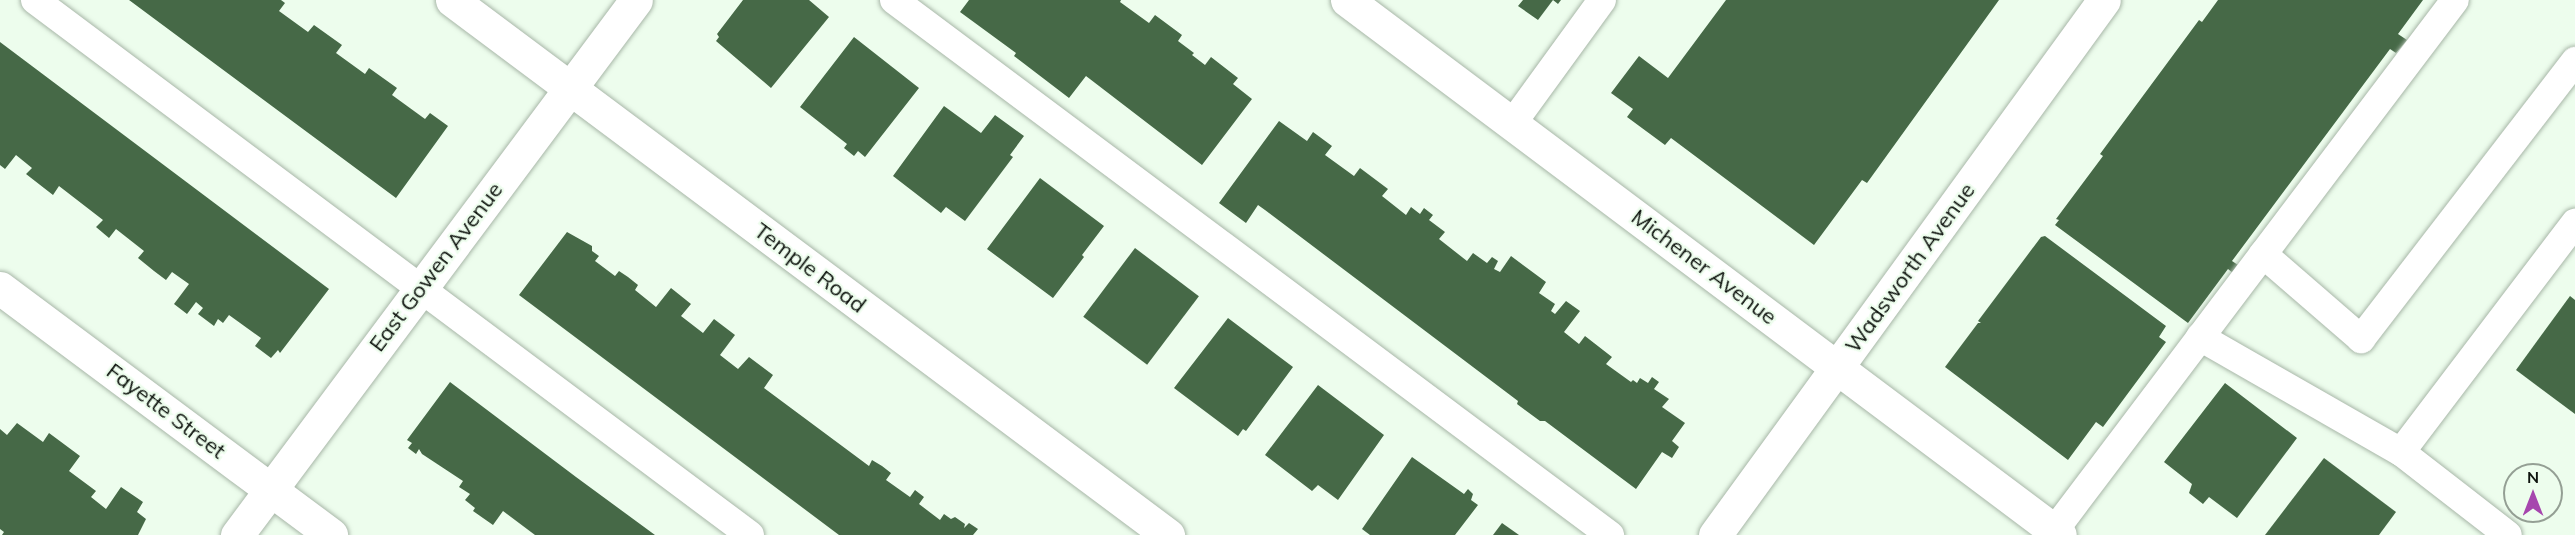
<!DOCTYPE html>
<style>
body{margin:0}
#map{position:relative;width:2575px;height:535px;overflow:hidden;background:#edfded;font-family:Mulish,sans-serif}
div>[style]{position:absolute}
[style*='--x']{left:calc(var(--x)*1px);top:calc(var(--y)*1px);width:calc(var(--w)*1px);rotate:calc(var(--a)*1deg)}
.building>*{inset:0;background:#466947;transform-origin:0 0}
.roads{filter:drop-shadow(0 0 2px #a8b7a8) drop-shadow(0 0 2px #a8b7a8)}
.lane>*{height:28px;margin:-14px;padding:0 14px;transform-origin:14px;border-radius:14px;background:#fff}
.street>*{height:33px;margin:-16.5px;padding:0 16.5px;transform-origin:16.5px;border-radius:16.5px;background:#fff}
.secondary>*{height:33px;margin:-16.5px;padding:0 16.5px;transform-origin:16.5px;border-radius:16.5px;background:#fff}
span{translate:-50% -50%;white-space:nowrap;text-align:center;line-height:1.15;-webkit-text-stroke:4.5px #edfded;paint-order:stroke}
.street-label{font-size:22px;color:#0e130e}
.north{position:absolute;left:2503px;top:463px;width:60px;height:60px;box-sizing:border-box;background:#edfded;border:2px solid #949f94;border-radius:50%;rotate:0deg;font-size:16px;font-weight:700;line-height:24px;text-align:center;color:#0e130e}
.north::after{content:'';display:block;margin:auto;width:21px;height:27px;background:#a646ae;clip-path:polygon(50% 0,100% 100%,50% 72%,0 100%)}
</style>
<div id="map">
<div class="building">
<i style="clip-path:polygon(129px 0,281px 0,285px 3px,279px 11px,308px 32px,314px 25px,342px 45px,336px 53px,365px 74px,369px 68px,397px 88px,392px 95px,425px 119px,430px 113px,448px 126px,396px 198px)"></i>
<i style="clip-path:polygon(743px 0,809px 0,829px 17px,771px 88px,716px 41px,719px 37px,717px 34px)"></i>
<i style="clip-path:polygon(969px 0,1121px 0,1120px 2px,1149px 23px,1155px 15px,1182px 35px,1178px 41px,1194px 53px,1192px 55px,1205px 65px,1211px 57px,1238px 78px,1233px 84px,1252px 99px,1202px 165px,1086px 76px,1069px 98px,1014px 56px,1016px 53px,960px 12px)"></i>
<i style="clip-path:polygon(1523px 0,1561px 0,1558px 4px,1553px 0,1538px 20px,1518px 6px)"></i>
<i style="clip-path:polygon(1726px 0,1999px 0,1867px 183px,1862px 180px,1814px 245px,1671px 138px,1665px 145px,1627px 117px,1633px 109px,1611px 93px,1639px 56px,1668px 78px)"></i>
<i style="clip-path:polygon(2218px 0,2423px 0,2398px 34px,2407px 40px,2396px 53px,2390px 49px,2232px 261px,2238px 265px,2233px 273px,2228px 269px,2188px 323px,2055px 225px,2059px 220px,2056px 219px,2103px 156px,2100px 154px,2199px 20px,2202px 22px)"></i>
<i style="clip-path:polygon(854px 37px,919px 88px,865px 157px,858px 151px,854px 156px,844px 148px,847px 144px,800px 107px)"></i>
<i style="clip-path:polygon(0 42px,329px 289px,280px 353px,278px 350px,271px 358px,255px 346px,261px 338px,229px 315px,223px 323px,218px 319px,214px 326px,198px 314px,203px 308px,196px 302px,187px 314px,174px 304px,189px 284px,172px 272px,166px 280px,154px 271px,138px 258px,144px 251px,116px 229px,109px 238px,96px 227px,103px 220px,59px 186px,53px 195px,26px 174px,32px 168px,16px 155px,5px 169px,0 165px)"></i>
<i style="clip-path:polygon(944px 106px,981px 133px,995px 115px,1024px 136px,1010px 155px,1013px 157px,965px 221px,946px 207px,941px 213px,893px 176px)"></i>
<i style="clip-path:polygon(1279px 121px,1307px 141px,1313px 132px,1332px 146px,1325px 155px,1354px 176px,1360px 168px,1388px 189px,1382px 196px,1406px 215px,1411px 207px,1420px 214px,1424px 208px,1433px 215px,1429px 220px,1445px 232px,1439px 239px,1467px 261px,1473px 253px,1487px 263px,1492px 257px,1498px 261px,1494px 269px,1500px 272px,1511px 256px,1546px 282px,1539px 293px,1555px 304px,1551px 311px,1555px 314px,1566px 301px,1580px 311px,1564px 332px,1579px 344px,1585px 336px,1612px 357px,1606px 364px,1631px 382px,1633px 380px,1637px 383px,1640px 378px,1648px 383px,1652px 377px,1659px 382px,1654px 389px,1669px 399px,1662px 407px,1685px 423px,1672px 441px,1679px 447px,1672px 458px,1662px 452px,1636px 489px,1545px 421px,1540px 421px,1517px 404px,1518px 401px,1265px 210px,1258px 205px,1246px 223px,1219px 203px)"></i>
<i style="clip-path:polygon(1040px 178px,1104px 226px,1082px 255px,1084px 257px,1053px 298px,987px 249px)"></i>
<i style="clip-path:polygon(567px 232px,592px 246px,592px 251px,599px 256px,595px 261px,615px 276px,619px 271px,628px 277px,638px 285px,635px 290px,656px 307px,671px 288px,691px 304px,681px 316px,703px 333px,714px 319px,735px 335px,720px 355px,738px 369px,749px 357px,773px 375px,764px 388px,869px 466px,872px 460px,882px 466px,891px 473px,886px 480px,910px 497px,915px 490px,924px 497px,919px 504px,940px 520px,944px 514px,951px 519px,955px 517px,965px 524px,964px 528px,969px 523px,978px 529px,973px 535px,839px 535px,519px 295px)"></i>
<i style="clip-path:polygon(2045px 236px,2166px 326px,2159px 337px,2166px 342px,2103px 427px,2096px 422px,2068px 460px,1945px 367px,1978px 323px,1981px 323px,1978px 321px,2041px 237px)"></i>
<i style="left:1135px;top:248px;width:80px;height:86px;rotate:37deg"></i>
<i style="clip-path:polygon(2570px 296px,2575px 300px,2575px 414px,2516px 370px)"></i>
<i style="clip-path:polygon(1228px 318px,1293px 367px,1246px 431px,1243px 429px,1238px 436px,1174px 388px)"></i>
<i style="clip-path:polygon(450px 382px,576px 477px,655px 535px,535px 535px,503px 511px,493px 525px,473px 511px,475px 508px,465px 500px,470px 494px,459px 487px,463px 481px,422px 454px,419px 449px,416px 454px,408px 448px,412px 443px,407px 440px)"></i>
<i style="clip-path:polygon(2225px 383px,2297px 438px,2237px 518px,2209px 497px,2203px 504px,2189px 493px,2192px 484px,2164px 462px)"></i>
<i style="clip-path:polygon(1318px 385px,1384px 435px,1338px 500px,1318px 485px,1312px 491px,1265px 455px)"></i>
<i style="clip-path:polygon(17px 423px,43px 442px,49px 433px,80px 456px,69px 471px,96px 491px,91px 497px,106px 509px,121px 487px,143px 502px,137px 512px,146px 519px,138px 535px,2px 535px,4px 532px,0 529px,0 429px,7px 435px)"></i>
<i style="clip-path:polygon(1412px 457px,1464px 494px,1468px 489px,1473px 494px,1471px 500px,1478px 505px,1455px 535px,1370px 535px,1362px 529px)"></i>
<i style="clip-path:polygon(2324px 458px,2396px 512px,2379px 535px,2265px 535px)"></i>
<i style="clip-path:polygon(1502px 523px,1519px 535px,1493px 535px)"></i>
</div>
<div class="roads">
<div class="lane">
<i style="--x:35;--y:0;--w:893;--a:36.81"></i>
<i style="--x:894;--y:0;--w:894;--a:36.77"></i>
<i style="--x:1512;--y:124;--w:153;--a:-54"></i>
<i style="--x:2263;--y:254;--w:130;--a:40.9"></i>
<i style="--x:2361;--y:339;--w:351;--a:-52.4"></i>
<i style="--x:2200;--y:337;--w:232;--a:29.8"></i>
<i style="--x:2401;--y:452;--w:288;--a:-52.8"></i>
<i style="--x:2401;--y:452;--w:135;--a:37.8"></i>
<i style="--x:2054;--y:531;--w:665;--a:-52.94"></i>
</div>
<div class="street">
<i style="--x:452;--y:0;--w:894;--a:36.77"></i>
<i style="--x:0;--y:288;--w:413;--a:36.7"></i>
<i style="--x:237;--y:535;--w:667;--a:-53.28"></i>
</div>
<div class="secondary">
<i style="--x:1347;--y:0;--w:891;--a:36.88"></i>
<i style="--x:1715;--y:535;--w:661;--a:-53.98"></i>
</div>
</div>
<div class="street-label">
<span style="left:436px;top:267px;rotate:-53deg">East Gowen Avenue</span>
<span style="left:1704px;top:267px;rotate:37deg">Michener Avenue</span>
<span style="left:810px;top:268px;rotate:37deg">Temple Road</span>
<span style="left:1910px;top:268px;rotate:-54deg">Wadsworth Avenue</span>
<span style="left:166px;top:411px;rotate:37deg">Fayette Street</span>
</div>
<div class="north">N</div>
</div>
